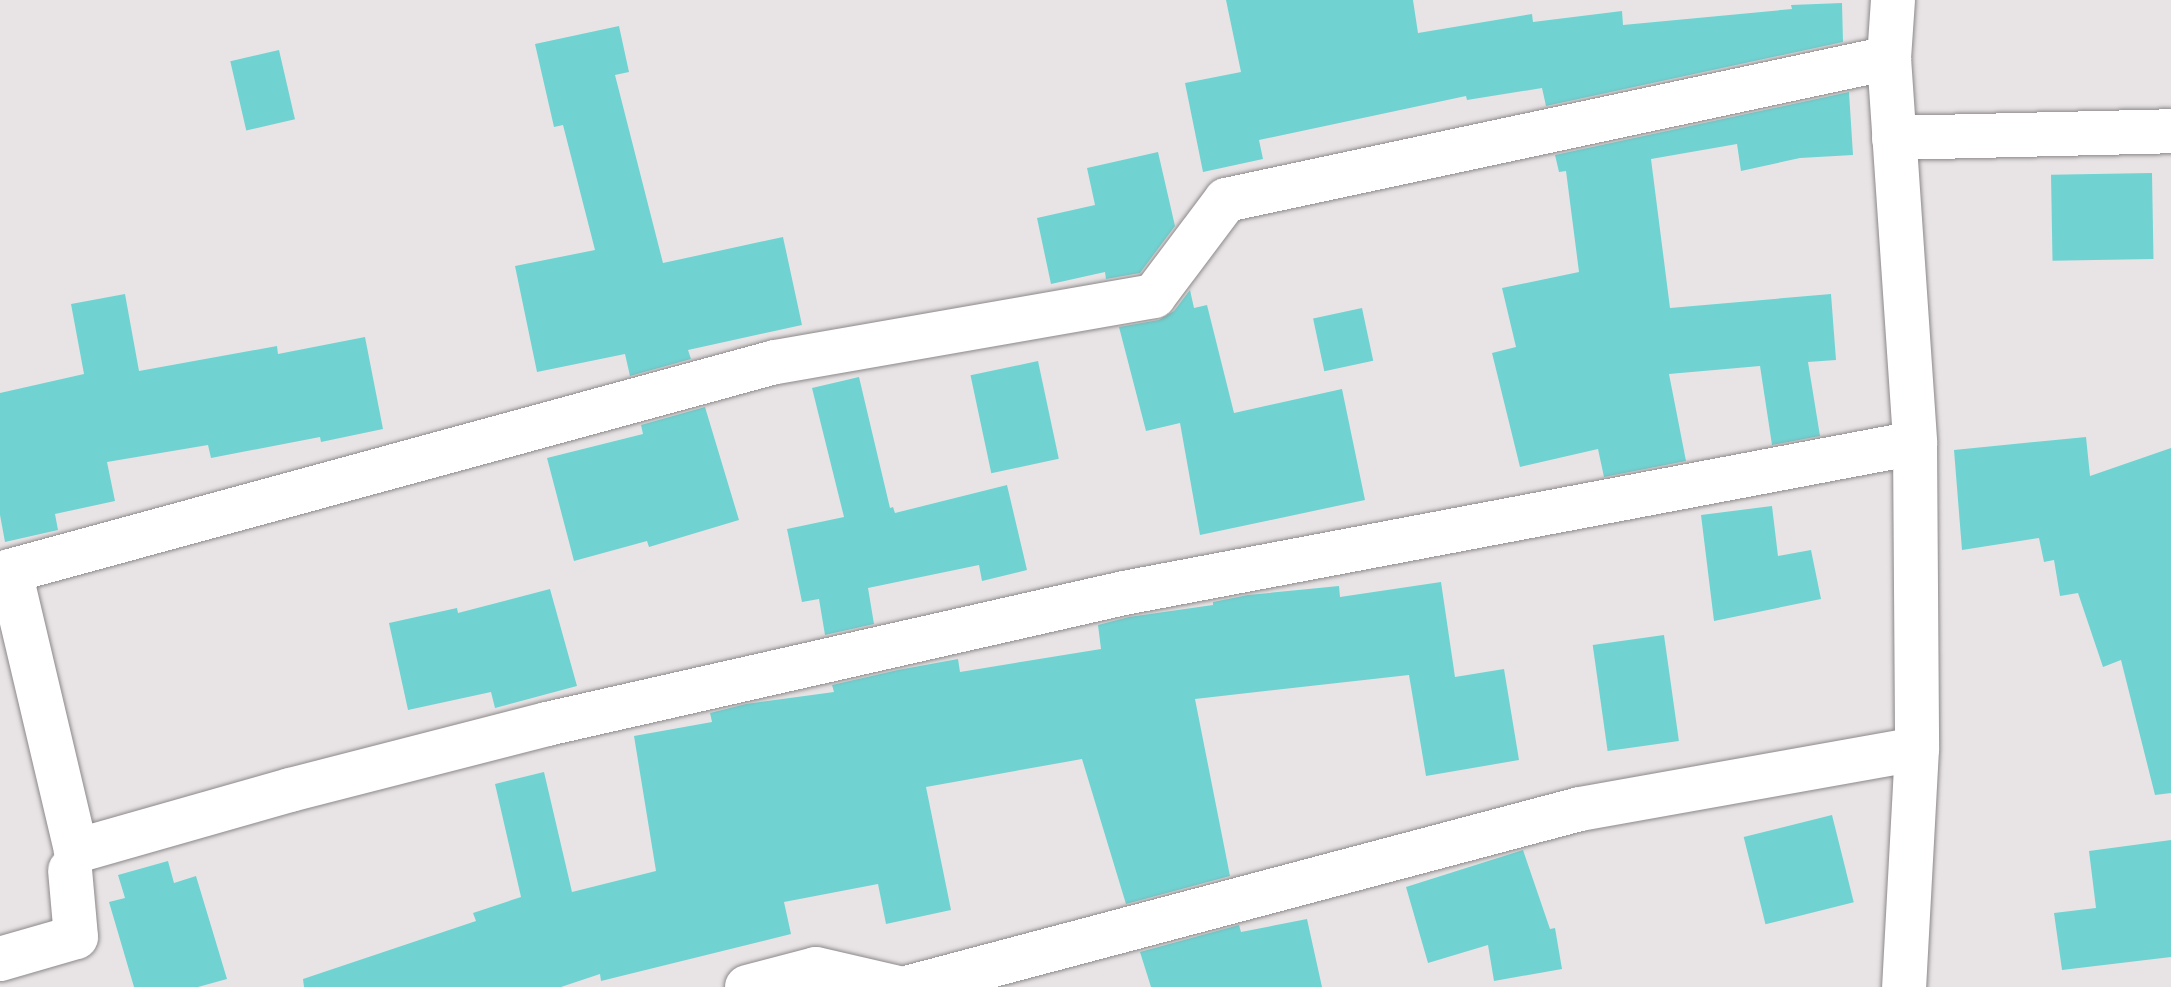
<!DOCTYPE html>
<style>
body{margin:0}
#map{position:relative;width:2171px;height:987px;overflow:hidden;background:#e8e4e5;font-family:Inter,sans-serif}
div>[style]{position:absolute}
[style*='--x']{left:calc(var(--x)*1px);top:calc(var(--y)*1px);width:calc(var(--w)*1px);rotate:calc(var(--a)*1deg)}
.building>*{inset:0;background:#70d3d2;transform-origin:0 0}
.roads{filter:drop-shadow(0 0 2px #8d898a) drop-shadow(0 0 2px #8d898a)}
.minor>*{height:44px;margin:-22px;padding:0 22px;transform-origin:22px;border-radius:22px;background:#fff}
span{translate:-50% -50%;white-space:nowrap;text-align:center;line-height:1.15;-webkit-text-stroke:6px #fff;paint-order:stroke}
</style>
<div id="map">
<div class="building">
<i style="clip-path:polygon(1226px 0,1413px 0,1418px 33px,1532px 14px,1533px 22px,1622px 11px,1623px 25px,1792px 9px,1791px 5px,1842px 3px,1843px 42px,1546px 106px,1542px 88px,1467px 100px,1466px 96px,1259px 140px,1263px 159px,1203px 172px,1185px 83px,1241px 72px)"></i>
<i style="clip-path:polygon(619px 26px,629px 72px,615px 75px,663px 263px,783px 237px,802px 325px,688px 350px,691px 359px,630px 376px,625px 354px,537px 372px,515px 266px,595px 250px,563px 125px,554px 127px,535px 44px)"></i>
<i style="left:279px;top:50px;width:71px;height:50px;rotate:77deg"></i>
<i style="clip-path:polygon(1849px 92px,1853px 155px,1800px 158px,1741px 171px,1737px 144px,1651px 159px,1670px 308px,1831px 294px,1836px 360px,1808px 362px,1820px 436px,1772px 445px,1760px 366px,1669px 374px,1686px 461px,1604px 477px,1598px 449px,1520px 467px,1492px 353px,1516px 347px,1502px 288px,1579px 272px,1566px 171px,1559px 172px,1555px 155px)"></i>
<i style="clip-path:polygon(1158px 152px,1175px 226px,1140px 273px,1106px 279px,1105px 272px,1051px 284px,1037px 218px,1095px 205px,1087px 168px)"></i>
<i style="left:2152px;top:173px;width:86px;height:101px;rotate:89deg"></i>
<i style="clip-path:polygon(1190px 290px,1194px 308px,1207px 305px,1234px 413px,1342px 389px,1365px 500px,1200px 535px,1180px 423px,1146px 431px,1119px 327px,1159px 320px,1174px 311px)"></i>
<i style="clip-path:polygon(125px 294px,139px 371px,277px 346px,278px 354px,365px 337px,383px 429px,321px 442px,320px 437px,211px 458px,208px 445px,107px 462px,115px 501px,55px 514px,58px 530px,5px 542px,0 515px,0 393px,84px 374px,71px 304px)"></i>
<i style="left:1362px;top:308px;width:54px;height:50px;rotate:78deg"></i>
<i style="left:1038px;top:361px;width:100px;height:69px;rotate:78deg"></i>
<i style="clip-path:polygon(859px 377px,890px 508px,893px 507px,895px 513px,1007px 485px,1027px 570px,982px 581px,979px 565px,868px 588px,874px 624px,825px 635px,819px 599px,802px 602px,787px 529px,844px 517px,812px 388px)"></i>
<i style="clip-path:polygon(705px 407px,739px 520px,649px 547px,647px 541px,574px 561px,547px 458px,643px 434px,641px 425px)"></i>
<i style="clip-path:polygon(2086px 437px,2090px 476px,2171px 448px,2171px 793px,2155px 795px,2121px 660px,2103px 667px,2078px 593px,2060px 596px,2054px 560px,2044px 562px,2039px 538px,1962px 550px,1954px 450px)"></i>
<i style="clip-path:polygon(1772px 506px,1778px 556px,1811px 550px,1821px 599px,1714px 621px,1701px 515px)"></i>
<i style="clip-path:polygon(1441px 582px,1455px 677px,1504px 669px,1519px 760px,1426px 776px,1409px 675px,1195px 699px,1230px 876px,1126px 904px,1082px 759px,926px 787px,951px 910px,886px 924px,878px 884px,784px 902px,791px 934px,601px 981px,600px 974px,561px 987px,304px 987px,303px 979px,476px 921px,473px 913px,521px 897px,495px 784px,544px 772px,572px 892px,656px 871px,634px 736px,712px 722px,710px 713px,746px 704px,834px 692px,832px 685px,898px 670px,958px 659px,960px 672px,1101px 649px,1098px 625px,1129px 617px,1213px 605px,1213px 602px,1248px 595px,1339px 586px,1340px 597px)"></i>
<i style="clip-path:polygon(550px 589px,577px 686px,495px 708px,491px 692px,408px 710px,389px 623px,457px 608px,458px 613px)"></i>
<i style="left:1664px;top:635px;width:107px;height:72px;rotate:82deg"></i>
<i style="left:1832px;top:815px;width:90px;height:91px;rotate:76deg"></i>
<i style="clip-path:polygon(2171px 840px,2171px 957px,2062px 970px,2054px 913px,2096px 908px,2089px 851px)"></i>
<i style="clip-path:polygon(1523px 850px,1550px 929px,1555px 928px,1562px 969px,1494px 981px,1488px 945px,1428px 963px,1406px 887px)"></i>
<i style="clip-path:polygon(168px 861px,174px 883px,196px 876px,227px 979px,198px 987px,134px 987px,109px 902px,125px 898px,118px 875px)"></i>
<i style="clip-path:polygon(1307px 919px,1322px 987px,1151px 987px,1140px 952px,1239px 925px,1241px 932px)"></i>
</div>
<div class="roads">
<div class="minor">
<i style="--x:1893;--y:0;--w:58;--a:93.9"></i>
<i style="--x:1889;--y:58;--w:386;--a:86.1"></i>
<i style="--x:1915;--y:443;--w:306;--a:89.6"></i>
<i style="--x:1917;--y:749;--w:238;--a:93.1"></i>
<i style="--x:1889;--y:58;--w:678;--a:167.91"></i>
<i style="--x:1226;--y:200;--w:120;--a:126.9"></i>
<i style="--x:1154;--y:296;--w:385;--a:170.1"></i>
<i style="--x:775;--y:362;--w:793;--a:164.72"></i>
<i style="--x:10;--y:571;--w:288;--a:76.7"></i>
<i style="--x:76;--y:851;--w:223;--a:-15.9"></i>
<i style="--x:290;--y:790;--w:265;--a:-14.4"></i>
<i style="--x:547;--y:724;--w:592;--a:-12.79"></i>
<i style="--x:1124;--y:593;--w:805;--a:-10.74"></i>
<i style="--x:1894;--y:138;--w:277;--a:-1.4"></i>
<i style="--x:0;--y:959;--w:79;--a:-16.1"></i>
<i style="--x:76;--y:937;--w:67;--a:-95.1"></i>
<i style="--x:747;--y:987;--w:71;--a:-14.6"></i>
<i style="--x:816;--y:969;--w:80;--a:13"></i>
<i style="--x:910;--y:987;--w:693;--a:-14.88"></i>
<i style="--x:1580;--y:809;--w:342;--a:-10.1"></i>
</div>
</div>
</div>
